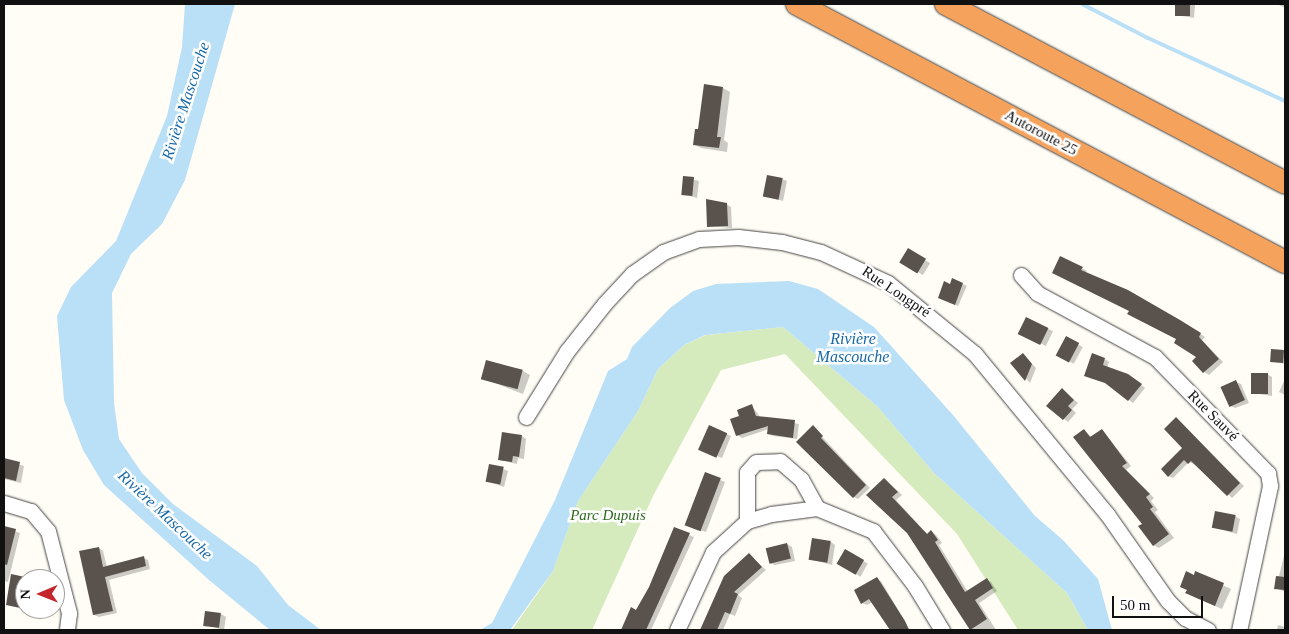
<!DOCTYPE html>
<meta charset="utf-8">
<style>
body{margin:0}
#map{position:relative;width:1289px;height:634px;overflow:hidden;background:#fffdf5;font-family:"Times New Roman",serif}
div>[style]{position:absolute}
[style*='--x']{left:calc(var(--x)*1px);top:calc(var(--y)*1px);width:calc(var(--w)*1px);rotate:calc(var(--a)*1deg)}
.green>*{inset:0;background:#d5ebbd}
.water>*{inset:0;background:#b9e0f7}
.shadow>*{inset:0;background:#0003;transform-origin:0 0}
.stream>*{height:4px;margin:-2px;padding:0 2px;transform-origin:2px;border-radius:2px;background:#b9e0f7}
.building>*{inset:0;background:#5a524d;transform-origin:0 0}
.roads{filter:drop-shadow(0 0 1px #444) drop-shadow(0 0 1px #444)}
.minor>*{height:15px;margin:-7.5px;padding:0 7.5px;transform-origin:7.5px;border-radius:7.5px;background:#fff}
.highway>*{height:22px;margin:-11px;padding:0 11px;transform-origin:11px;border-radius:11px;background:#f5a25d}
span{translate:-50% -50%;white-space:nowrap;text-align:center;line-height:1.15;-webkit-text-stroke:5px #fff;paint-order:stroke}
.street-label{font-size:15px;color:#111}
.park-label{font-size:15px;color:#2f6b1f;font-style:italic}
.water-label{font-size:16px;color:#1768a6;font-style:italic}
.frame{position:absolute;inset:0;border:5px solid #111;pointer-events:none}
.north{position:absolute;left:15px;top:569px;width:50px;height:50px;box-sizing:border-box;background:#fff;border:1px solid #a0a0a0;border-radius:50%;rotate:269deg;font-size:14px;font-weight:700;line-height:20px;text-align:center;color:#111}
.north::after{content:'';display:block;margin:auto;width:18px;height:22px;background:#c4262e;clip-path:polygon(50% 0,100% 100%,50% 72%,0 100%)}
.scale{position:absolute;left:1112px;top:596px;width:91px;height:22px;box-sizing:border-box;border:2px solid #111;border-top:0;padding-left:6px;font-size:15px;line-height:18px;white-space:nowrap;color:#111;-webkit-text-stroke:4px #fff;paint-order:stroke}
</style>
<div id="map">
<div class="green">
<i style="clip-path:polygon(783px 327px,878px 407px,934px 473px,1067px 593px,1088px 630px,1018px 630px,957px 534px,785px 354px,721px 370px,653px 496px,592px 630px,512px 630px,553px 571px,578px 501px,638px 411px,658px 369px,684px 345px,706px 335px)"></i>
</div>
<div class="water">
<i style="clip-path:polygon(185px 4px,235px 4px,185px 180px,162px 224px,131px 254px,112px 293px,114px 403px,119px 439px,142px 473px,173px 504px,257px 566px,288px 605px,321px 630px,270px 630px,209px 580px,104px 485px,83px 450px,64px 400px,57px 316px,71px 287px,116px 241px,167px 116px,182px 47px)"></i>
<i style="clip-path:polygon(789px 281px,818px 289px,874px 327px,953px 415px,1035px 516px,1063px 540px,1098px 579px,1112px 630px,1088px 630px,1067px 593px,934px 473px,878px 407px,783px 327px,705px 335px,684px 345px,658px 369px,638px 411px,578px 501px,553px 571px,510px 630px,480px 630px,492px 623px,555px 500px,608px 371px,627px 359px,632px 347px,670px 308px,693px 291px,716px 284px)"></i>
</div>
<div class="shadow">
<i style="clip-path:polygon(1177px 4px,1195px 5px,1194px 18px,1176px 15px)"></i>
<i style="clip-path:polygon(1277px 4px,1285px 4px,1285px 8px)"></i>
<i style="clip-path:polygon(723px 88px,730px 92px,724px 140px,728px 143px,727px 152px,701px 148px,694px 144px)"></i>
<i style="clip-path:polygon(684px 177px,699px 181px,697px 198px,683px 194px)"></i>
<i style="clip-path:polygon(782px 179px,787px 181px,783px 201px,765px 196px)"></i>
<i style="clip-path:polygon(726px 204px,731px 207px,732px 228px,708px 226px)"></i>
<i style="left:909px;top:250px;width:25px;height:14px;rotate:32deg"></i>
<i style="clip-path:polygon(1061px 257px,1087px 271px,1085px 274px,1185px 324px,1205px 337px,1202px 340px,1223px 362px,1209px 375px,1204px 372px,1194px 361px,1198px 357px,1177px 339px,1130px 310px)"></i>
<i style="left:953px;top:280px;width:15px;height:22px;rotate:23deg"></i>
<i style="clip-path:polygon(1048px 329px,1053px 331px,1046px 346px,1025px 336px)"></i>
<i style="left:1066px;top:338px;width:19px;height:19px;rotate:28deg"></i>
<i style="clip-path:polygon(1284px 351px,1285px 364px,1271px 361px)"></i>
<i style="clip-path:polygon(1023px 354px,1036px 368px,1030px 383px,1012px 363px)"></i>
<i style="clip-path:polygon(1105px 359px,1109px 362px,1107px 368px,1133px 378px,1145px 388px,1133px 403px,1109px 384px,1090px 378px)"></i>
<i style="clip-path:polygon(523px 371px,530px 375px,523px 394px,482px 378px)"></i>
<i style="clip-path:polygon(1267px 374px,1272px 377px,1272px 396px,1252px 393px)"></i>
<i style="clip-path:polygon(1285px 379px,1285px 395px,1279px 392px)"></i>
<i style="clip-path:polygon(1236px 382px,1241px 384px,1249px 403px,1235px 408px,1231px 406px)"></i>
<i style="clip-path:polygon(1066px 393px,1078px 403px,1072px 409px,1076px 413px,1068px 422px,1048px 406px)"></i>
<i style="clip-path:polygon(752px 406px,760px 417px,799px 424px,797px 439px,773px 436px,768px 434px,769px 429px,742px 438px,737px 435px,740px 417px)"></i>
<i style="clip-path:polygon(1176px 418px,1244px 486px,1232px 498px,1201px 467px,1189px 462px,1173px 478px,1168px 476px,1184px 448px)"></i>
<i style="clip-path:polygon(710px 427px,731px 436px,722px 458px,706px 452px)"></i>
<i style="clip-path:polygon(813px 427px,870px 488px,858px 499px,854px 497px)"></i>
<i style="clip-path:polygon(1102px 430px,1131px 466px,1126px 470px,1154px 498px,1151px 501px,1158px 510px,1155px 512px,1174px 538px,1159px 548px,1153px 545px,1144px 524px,1084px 431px,1092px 437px)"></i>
<i style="clip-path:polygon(522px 436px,526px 439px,524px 459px,518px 458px,517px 464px,500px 460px)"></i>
<i style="clip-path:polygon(4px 460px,24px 466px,21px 483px,4px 479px)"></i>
<i style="clip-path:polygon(503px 469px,508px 471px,504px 487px,486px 481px)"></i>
<i style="clip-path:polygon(706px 474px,725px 482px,706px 532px,692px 528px)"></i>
<i style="clip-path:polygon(885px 479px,902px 495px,896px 500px,928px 535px,932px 532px,936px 535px,942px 543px,939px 545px,968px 592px,987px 580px,991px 582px,997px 591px,979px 603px,996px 630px,971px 630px,908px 532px,868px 495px)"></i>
<i style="clip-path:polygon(1235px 516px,1240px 519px,1237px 534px,1212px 527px)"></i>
<i style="clip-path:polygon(4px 528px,20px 533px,8px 582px,4px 581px)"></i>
<i style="clip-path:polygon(674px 529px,694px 537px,651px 630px,623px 630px,650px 587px)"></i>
<i style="clip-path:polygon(831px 542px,835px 545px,832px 565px,810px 559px)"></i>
<i style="clip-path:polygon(787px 544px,792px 547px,795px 561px,775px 565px,770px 563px)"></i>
<i style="clip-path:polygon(99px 548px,103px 551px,107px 567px,144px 558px,148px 560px,150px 569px,109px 580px,117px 613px,99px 617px,94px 615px)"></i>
<i style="left:845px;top:551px;width:26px;height:15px;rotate:29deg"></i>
<i style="clip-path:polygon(1285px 552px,1285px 592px,1276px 588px)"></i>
<i style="clip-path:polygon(749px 555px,766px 570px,738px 595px,742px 598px,735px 616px,730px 614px,723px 630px,701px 630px,726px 577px)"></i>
<i style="clip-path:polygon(1196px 572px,1231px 589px,1222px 609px,1194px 597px)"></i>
<i style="clip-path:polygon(12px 575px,31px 579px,25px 579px,25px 609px,30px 610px,7px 604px)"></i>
<i style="clip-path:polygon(877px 579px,881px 581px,910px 630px,892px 630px,873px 602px,867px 605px,862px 603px)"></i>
<i style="clip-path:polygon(221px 614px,226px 617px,224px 630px,205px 625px)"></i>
<i style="clip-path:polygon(1278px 625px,1285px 627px,1285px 630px,1277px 630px)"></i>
</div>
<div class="stream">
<i style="--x:1082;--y:4;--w:74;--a:27.3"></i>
<i style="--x:1148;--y:38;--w:151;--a:24.7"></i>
</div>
<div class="building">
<i style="left:1175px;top:4px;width:15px;height:12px"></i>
<i style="clip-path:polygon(704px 84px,723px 87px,717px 137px,721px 137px,719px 148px,693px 145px,695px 129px,698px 129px)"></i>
<i style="left:767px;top:175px;width:16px;height:22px;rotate:11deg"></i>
<i style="left:683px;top:176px;width:11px;height:19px;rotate:5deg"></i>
<i style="clip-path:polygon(706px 199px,727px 203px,728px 226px,707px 227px)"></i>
<i style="left:908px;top:248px;width:21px;height:17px;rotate:31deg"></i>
<i style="clip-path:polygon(1060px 256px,1083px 267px,1081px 270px,1128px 290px,1180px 320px,1201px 333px,1199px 337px,1219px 359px,1203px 373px,1192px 361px,1196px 357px,1174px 343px,1176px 339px,1127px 314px,1129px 311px,1052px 273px)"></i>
<i style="clip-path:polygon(952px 278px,963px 283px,955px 305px,938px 298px,944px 281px,950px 284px)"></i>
<i style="left:1026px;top:317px;width:25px;height:19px;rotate:26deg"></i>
<i style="left:1066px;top:336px;width:15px;height:22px;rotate:28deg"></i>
<i style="left:1271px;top:349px;width:13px;height:13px;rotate:4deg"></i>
<i style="clip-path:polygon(1023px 353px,1032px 364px,1025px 381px,1010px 363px)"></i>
<i style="clip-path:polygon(1092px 353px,1105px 358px,1103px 365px,1128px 374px,1142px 384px,1128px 401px,1105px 383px,1084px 376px)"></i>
<i style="left:486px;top:360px;width:38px;height:20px;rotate:15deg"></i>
<i style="left:1251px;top:373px;width:17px;height:21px"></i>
<i style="left:1236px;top:380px;width:22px;height:17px;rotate:66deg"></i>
<i style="clip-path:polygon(1062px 388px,1074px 400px,1068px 406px,1072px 410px,1063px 420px,1046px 406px)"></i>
<i style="clip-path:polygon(752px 404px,756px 416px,795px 420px,793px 438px,767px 434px,768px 426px,736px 436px,730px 419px,739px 416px,737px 410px)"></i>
<i style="clip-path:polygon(1176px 417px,1240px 483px,1227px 496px,1191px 461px,1188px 464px,1184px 460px,1168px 477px,1161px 469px,1182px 448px,1164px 429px)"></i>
<i style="left:709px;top:425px;width:20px;height:27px;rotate:24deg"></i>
<i style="clip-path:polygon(813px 425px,823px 436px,821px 438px,866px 485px,853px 498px,796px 442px)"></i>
<i style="clip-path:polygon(1084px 429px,1090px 437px,1102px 429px,1127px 463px,1122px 466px,1150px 494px,1146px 497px,1153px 507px,1150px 509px,1169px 534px,1153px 546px,1138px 526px,1142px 524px,1073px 437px)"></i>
<i style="clip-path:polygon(502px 432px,522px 435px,519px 457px,513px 456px,512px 462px,498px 460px)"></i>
<i style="clip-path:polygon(4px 458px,20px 462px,16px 481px,4px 478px)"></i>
<i style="left:489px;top:464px;width:15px;height:18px;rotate:11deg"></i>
<i style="left:705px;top:472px;width:17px;height:57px;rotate:21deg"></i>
<i style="clip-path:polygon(884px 478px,898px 492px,892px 497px,927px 534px,931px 530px,938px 540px,935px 542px,965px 592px,987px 578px,993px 588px,975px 600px,987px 619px,970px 630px,907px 533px,866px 495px)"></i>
<i style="left:1215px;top:511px;width:21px;height:17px;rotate:11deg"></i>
<i style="clip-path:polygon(4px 526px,16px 529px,7px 565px,4px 564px)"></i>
<i style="clip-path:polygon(674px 527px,690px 533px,646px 630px,621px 630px,631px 607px,636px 610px,649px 587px)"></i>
<i style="left:812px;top:538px;width:19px;height:22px;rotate:9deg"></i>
<i style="left:787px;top:543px;width:16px;height:22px;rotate:76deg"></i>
<i style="clip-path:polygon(99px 547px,103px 567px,144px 556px,146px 566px,105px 577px,113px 611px,93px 615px,79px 551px)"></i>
<i style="left:845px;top:549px;width:22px;height:17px;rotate:30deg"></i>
<i style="clip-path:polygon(749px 553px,762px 567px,734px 592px,738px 594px,730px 614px,725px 612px,717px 630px,700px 630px,724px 576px)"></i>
<i style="clip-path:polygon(1186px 571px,1194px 575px,1195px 571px,1224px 583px,1215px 606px,1185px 593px,1187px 590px,1180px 587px)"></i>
<i style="clip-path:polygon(11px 574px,25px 577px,25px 609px,6px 605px)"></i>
<i style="clip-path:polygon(1276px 576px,1285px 577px,1285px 590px,1274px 589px)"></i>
<i style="clip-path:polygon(877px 577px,905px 621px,909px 630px,890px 630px,869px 599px,861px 604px,854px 590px)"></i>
<i style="left:205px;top:611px;width:16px;height:15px;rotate:7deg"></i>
</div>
<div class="roads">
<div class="minor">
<i style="--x:1021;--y:275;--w:24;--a:48"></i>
<i style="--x:1037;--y:293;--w:134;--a:28.5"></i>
<i style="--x:1155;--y:357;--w:162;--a:45.8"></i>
<i style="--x:1268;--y:473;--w:13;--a:81"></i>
<i style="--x:1270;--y:486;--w:147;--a:102.1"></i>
<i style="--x:526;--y:417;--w:78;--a:-58.2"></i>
<i style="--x:567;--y:351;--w:61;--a:-51.6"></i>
<i style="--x:605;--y:303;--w:40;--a:-47"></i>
<i style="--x:632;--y:274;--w:38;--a:-35"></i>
<i style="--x:663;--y:252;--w:38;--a:-20"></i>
<i style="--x:699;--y:239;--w:39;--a:-3"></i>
<i style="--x:738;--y:237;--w:44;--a:6.5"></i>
<i style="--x:782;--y:242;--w:40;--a:14.4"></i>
<i style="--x:821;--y:252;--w:74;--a:24.8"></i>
<i style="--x:888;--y:283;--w:112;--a:39.2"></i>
<i style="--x:975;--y:354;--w:207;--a:50.5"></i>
<i style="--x:1107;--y:514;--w:106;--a:55"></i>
<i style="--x:1168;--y:601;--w:24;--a:45"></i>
<i style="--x:1185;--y:618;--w:26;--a:28"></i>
<i style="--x:4;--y:503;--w:28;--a:17"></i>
<i style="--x:31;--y:511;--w:26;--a:50"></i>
<i style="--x:48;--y:531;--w:85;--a:75.6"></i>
<i style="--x:69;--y:613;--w:17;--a:97"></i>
<i style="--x:747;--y:521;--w:49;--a:-90"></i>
<i style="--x:747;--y:472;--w:13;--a:-48"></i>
<i style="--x:756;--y:462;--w:24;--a:-2"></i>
<i style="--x:780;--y:461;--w:28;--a:41"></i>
<i style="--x:801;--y:479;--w:33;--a:61"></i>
<i style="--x:677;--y:630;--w:86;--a:-65.2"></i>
<i style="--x:713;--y:552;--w:46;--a:-42.4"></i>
<i style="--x:747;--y:521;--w:25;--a:-16"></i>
<i style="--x:771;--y:514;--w:46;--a:-7.4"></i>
<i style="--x:817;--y:508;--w:61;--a:22.3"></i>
<i style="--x:873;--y:531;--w:69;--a:52.6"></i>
<i style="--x:915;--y:586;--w:52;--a:58.5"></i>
</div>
<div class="highway">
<i style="--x:797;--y:4;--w:552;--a:27.86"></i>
<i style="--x:946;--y:4;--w:383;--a:27.8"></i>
</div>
</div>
<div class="street-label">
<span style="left:1041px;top:133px;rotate:28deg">Autoroute 25</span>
<span style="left:896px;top:292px;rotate:34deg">Rue Longpré</span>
<span style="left:1213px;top:416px;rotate:45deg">Rue Sauvé</span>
</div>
<div class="park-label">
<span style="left:608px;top:516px">Parc Dupuis</span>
</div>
<div class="water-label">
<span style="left:186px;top:101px;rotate:-72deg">Rivière Mascouche</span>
<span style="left:853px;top:348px">Rivière<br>Mascouche</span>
<span style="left:165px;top:515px;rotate:43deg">Rivière Mascouche</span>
</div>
<div class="frame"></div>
<div class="north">N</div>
<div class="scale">50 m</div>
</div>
